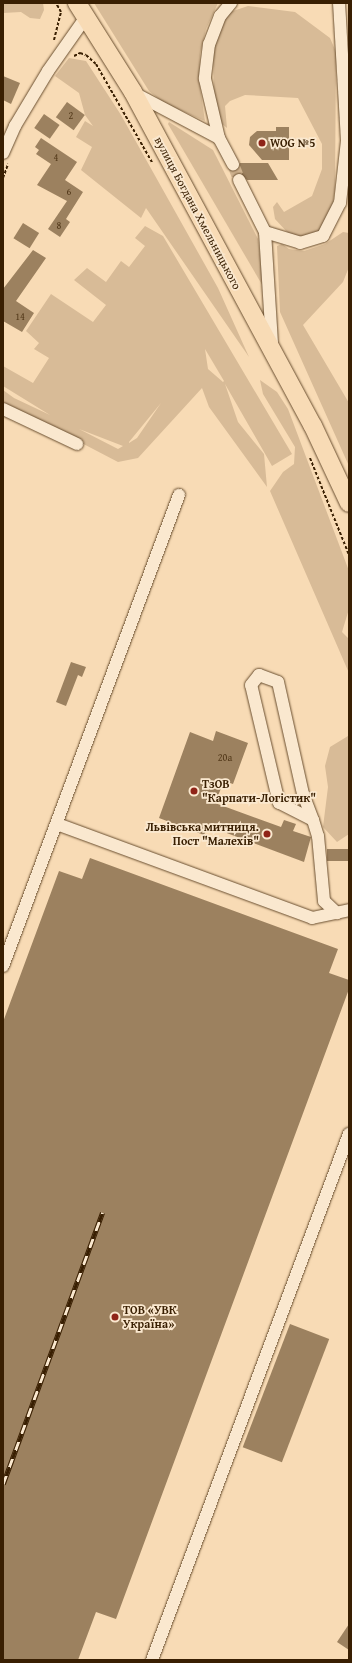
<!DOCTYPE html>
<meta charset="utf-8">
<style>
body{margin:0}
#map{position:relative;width:352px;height:1663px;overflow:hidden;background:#f8dbb5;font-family:"Gentium Book Plus",serif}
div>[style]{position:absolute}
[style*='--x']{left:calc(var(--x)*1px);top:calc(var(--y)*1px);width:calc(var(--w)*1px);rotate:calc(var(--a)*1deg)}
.green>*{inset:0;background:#d8bb97}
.building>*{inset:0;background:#9c815f;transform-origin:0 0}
.minor-tunnel>*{height:12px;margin-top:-6px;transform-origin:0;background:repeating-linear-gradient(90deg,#d2b591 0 12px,transparent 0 18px)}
.path>*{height:2px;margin-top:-1px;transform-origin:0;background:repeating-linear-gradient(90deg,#391f02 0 3px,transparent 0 5px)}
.roads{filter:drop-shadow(0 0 1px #694e2f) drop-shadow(0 0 1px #694e2f)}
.minor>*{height:12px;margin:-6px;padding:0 6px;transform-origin:6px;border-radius:6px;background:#fae8cf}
.highway>*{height:18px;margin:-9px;padding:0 9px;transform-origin:9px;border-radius:9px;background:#f8dbb5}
.rail>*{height:4.5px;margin-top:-2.25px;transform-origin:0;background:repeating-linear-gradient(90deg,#fae8cf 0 9px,#391f02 0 18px);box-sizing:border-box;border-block:1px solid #391f02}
.dots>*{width:11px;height:11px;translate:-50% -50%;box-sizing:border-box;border:2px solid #fae8cf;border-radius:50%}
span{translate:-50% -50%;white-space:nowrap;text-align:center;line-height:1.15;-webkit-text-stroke:3.5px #fae8cf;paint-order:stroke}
.number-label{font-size:10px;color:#523819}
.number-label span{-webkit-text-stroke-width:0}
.poi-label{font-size:12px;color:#391f02;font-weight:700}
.left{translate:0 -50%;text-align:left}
.right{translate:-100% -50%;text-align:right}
.street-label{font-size:12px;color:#391f02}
.frame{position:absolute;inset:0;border:4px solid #391f02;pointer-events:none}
</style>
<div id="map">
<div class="green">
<i style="clip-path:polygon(3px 3px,43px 3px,44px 10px,40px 19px,30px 18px,21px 12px,3px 13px)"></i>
<i style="clip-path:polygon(94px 3px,218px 3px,206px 29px,200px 54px,199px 80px,205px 121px,164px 103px,149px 91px)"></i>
<i style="clip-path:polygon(248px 6px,295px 12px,330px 38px,336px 52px,335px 189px,331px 215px,319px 233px,303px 238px,288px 233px,275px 219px,273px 207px,277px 202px,284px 212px,312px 196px,322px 169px,322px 144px,298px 98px,245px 95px,230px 101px,225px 106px,227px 128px,222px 124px,214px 104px,213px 47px,221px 26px,230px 12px)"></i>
<i style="clip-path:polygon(69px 58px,86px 61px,121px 115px,218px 288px,249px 357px,146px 208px,141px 218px,81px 170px,92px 147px,76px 137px,85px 121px,93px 126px,85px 115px,79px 93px,55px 76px)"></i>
<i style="clip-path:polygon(169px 122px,213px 150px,258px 239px,264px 288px,168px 124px)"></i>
<i style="clip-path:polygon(evenodd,145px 226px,163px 236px,292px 454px,272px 466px,225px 384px,238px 422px,264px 454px,267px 487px,209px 407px,202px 388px,138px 458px,118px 462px,3px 402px,3px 390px,14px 398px,50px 415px,3px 386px,3px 366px,33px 383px,49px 358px,34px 349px,39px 343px,26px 331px,51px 294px,93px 322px,106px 305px,74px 280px,87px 268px,106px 282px,121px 261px,129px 267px,145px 246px,135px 238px,145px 226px,205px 349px,224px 381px,223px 382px,208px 369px,205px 349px,145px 226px,161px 403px,137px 438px,129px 443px,129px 442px,161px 403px,145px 226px,79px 429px,123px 446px,118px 449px,79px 429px)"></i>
<i style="clip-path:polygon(343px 232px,349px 233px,349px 267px,343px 282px,303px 325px,349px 403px,349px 466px,280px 312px,277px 246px,282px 244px,289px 249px,304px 251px,325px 244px)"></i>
<i style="clip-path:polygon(260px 380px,277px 392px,288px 409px,349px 571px,349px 609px,342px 632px,349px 639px,349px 673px,270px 491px,283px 472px,294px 464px,295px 447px,263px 394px)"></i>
<i style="clip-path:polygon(348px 736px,349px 834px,337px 842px,323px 827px,328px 787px,325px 766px,330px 747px)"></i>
</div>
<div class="building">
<i style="clip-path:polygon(3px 76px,20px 83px,11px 104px,3px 100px)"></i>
<i style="left:67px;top:102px;width:22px;height:19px;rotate:36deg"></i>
<i style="left:44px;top:114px;width:19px;height:17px;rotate:35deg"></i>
<i style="clip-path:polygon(276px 127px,289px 127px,289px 160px,262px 160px,249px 145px,250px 137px,257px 131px,276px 131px)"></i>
<i style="clip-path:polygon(41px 138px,77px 162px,65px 180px,83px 192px,66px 219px,70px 222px,60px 237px,48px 229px,67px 201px,37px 185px,51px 164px,36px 154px,39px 150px,35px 147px)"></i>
<i style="clip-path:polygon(240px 163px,268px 163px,278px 180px,247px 180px,240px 173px,233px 176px,230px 171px,237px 170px)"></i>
<i style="left:23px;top:223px;width:19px;height:18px;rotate:32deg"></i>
<i style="clip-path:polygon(33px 250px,46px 258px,16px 301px,34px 313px,22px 332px,3px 321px,3px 289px)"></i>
<i style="clip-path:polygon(71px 662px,86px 667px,82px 677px,78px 675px,66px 706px,56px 702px)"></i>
<i style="clip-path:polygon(216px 731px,248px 743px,233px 784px,224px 781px,215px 803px,281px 827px,284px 820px,296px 824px,293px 831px,311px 837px,304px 862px,208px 826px,204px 835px,159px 818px,190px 732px,213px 741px)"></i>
<i style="left:349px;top:849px;width:12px;height:22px;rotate:90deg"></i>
<i style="clip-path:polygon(90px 858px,338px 949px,329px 973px,349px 980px,349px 989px,116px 1619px,96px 1612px,78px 1660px,3px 1660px,3px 1022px,59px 871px,82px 879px)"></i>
<i style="left:290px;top:1324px;width:42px;height:132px;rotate:21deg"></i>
<i style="clip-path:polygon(349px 1624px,349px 1650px,337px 1642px)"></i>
</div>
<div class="minor-tunnel">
<i style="--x:233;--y:164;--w:17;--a:69"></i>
</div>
<div class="path">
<i style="--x:54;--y:40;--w:29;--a:-76"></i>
<i style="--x:61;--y:12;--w:10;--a:-119"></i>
<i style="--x:74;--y:56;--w:7;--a:-27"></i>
<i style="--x:80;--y:53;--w:6;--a:18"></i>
<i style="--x:86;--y:55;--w:13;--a:42"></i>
<i style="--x:96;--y:64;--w:113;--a:60.3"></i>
<i style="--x:3;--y:178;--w:15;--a:-70"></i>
<i style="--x:310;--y:458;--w:105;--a:68.1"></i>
</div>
<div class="roads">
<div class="minor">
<i style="--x:231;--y:3;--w:17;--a:130"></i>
<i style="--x:220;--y:16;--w:30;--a:111"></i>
<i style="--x:209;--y:44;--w:35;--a:97"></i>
<i style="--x:205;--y:79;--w:61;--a:76.7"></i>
<i style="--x:219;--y:138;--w:30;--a:62"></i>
<i style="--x:134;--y:93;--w:96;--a:27.9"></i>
<i style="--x:3;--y:153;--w:30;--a:-66"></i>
<i style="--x:15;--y:126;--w:64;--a:-59"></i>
<i style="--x:48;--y:71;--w:66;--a:-54.9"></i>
<i style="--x:239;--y:180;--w:58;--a:63.4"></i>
<i style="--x:265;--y:232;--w:112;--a:86.4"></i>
<i style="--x:265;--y:232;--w:37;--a:17"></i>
<i style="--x:300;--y:243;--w:24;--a:-17"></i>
<i style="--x:323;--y:236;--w:37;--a:-63"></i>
<i style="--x:340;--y:203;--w:62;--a:-83.6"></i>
<i style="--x:347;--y:141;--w:138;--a:-93.3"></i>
<i style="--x:3;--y:409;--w:82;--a:25.3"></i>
<i style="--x:313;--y:820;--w:38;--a:-153"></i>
<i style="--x:279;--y:803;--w:121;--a:-103.3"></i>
<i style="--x:251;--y:685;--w:13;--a:-51"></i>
<i style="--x:259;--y:675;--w:20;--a:20"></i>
<i style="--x:278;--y:682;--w:115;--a:77.4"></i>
<i style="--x:303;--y:794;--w:28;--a:69"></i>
<i style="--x:313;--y:820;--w:17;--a:73"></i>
<i style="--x:318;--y:836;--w:65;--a:84.7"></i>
<i style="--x:324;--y:901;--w:18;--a:43"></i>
<i style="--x:57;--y:824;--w:272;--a:20.2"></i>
<i style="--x:312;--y:918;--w:38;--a:-12"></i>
<i style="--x:3;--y:966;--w:503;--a:-69.51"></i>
<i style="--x:152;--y:1660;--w:562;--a:-69.47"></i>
</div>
<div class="highway">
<i style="--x:77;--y:3;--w:105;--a:57.8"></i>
<i style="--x:133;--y:92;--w:379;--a:61.7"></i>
<i style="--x:313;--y:426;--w:85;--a:64.9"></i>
</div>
</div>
<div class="rail">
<i style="--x:3;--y:1484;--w:289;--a:-69.9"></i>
</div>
<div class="dots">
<i style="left:262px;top:143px;background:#8f2418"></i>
<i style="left:194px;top:791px;background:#8f2418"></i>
<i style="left:267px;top:834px;background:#8f2418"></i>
<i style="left:115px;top:1317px;background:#8f2418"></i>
</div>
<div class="number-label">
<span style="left:71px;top:116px">2</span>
<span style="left:56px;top:158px">4</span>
<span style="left:69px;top:192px">6</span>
<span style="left:59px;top:226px">8</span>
<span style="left:20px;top:317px">14</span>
<span style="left:225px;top:758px">20а</span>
</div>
<div class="poi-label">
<span class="left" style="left:270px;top:143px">WOG №5</span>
<span class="left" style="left:202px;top:791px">ТзОВ<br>"Карпати-Логістик"</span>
<span class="right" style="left:259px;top:834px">Львівська митниця.<br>Пост "Малехів"</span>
<span class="left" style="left:123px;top:1317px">ТОВ «УВК<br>Україна»</span>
</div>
<div class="street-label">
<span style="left:198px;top:213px;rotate:62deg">вулиця Богдана Хмельницького</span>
</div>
<div class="frame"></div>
</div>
